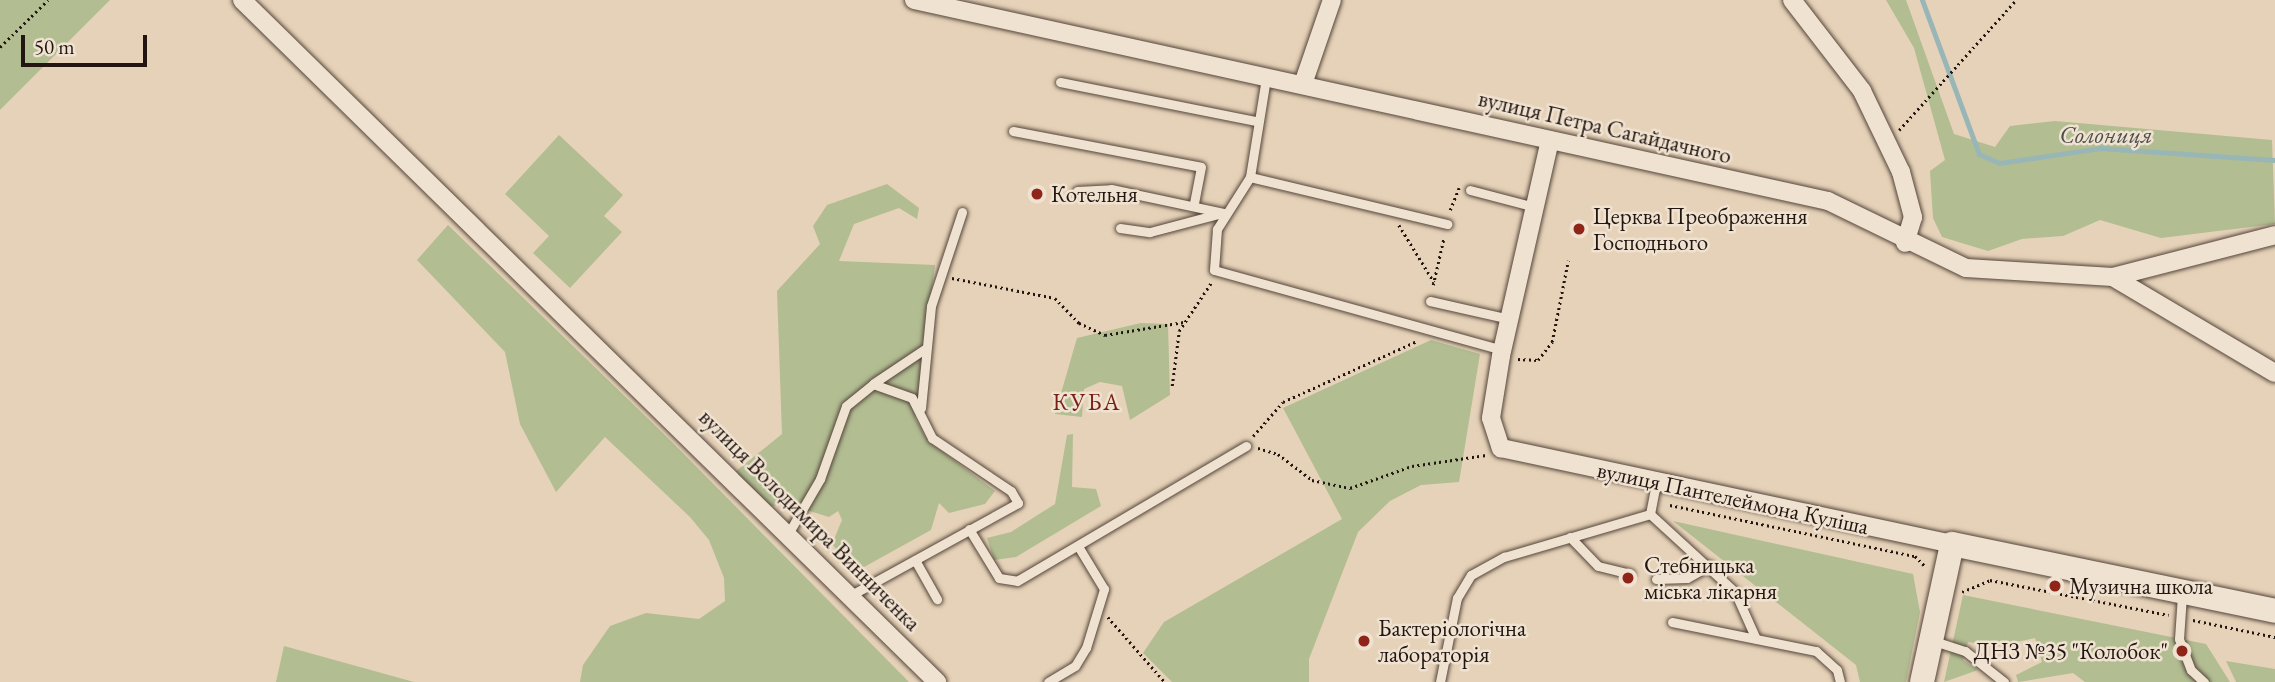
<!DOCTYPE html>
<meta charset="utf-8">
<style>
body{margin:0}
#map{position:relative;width:2275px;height:682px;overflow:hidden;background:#e6d2b8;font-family:"EB Garamond",serif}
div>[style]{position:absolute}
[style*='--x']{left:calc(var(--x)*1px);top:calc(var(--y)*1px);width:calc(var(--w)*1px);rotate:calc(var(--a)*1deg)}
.green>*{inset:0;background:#b2bd92}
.stream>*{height:5px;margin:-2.5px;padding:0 2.5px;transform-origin:2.5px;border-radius:2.5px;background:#99b6b7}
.path>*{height:2.5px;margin-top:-1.25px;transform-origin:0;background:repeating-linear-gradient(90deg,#231611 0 2px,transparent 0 5.5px)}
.roads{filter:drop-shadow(0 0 2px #54453b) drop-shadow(0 0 2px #54453b)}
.lane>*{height:9px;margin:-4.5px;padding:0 4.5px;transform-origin:4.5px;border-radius:4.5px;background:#efe2d1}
.street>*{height:18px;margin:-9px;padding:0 9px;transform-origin:9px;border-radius:9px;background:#efe2d1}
.secondary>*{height:24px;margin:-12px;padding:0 12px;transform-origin:12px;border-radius:12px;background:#efe2d1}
.dots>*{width:19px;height:19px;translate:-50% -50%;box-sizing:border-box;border:4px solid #efe2d1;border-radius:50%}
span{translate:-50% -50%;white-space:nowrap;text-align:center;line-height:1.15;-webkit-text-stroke:5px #efe2d1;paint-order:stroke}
.street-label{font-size:23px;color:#231611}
.poi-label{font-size:23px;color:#231611}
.left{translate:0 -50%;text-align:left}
.right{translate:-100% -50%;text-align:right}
.water-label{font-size:24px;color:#4c4e4b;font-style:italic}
.neighbourhood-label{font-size:24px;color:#7a1f14;letter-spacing:2px}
.scale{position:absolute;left:21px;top:35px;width:126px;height:32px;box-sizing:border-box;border:4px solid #231611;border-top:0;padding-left:9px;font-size:21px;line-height:24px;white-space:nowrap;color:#231611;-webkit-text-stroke:5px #efe2d1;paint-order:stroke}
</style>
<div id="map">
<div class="green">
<i style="clip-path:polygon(0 0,110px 0,0 110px)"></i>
<i style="clip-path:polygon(1886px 0,1906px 0,1954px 134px,1995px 147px,2010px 126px,2055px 121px,2272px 140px,2275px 224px,2161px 238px,2100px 220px,2063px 236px,2022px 239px,1988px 251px,1942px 237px,1933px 218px,1930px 171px,1945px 160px,1914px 48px)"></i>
<i style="clip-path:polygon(559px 135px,623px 195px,604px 216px,622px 232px,570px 288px,533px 253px,549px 236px,505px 194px)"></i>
<i style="clip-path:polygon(887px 184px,919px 208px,917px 219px,899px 208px,854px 224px,839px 261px,935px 265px,915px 418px,928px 441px,995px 491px,985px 504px,949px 513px,939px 503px,931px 530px,855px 572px,832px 544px,842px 520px,838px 511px,829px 517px,784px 503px,770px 507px,735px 472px,782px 434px,777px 291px,820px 244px,813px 226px,827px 205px)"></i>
<i style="clip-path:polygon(448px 225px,671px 441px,909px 682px,580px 682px,583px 665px,610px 626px,646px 613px,699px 619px,725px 601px,724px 578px,709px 540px,690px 517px,605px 437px,556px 492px,520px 424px,505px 352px,417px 260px)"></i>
<i style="clip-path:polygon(1141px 323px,1168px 324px,1170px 395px,1130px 420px,1122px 386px,1100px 382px,1084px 389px,1082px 417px,1055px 414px,1077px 338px)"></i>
<i style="clip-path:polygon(1431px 340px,1480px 354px,1459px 482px,1421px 485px,1390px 501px,1358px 532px,1309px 659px,1309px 682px,1172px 682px,1143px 653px,1164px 622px,1342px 519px,1283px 408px)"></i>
<i style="clip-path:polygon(1073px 434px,1072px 487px,1096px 489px,1101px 506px,1016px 557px,994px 560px,987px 538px,1011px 532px,1055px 504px,1067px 435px)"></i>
<i style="clip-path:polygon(1673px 521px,1913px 574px,1920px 612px,1906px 682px,1860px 682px,1856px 665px)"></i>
<i style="clip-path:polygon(1963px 595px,2206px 644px,2230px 682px,2085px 682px,2073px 673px,2018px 682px,2016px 675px,2042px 662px,2035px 638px,1998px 646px,1968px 642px,1963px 660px,1978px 670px,1944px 682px)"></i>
<i style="clip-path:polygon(284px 646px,414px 682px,276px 682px)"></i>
<i style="clip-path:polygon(2226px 661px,2275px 669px,2275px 682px,2236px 682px)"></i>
</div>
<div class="stream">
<i style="--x:1922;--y:0;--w:164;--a:69.7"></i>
<i style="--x:1979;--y:154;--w:22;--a:24"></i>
<i style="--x:1999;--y:163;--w:102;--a:-8.4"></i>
<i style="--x:2100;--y:148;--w:175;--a:3.9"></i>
</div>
<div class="path">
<i style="--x:0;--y:47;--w:67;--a:-44.4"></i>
<i style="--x:1899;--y:130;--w:175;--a:-48"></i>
<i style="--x:1450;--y:210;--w:24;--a:-68"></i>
<i style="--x:1399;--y:225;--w:67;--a:58.4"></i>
<i style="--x:952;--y:278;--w:105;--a:11"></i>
<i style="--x:1055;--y:298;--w:35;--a:46"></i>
<i style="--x:1079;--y:323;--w:29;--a:25"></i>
<i style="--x:1105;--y:335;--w:80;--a:-9.3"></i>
<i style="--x:1433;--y:285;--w:49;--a:-77.1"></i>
<i style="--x:1518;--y:359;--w:20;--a:3"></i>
<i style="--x:1538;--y:360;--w:23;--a:-52"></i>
<i style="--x:1552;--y:342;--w:83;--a:-78.8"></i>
<i style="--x:1172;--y:386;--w:55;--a:-82.7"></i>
<i style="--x:1179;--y:331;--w:58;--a:-56.3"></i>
<i style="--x:1253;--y:436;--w:45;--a:-48.6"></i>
<i style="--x:1283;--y:402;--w:147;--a:-24.5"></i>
<i style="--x:1258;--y:448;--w:21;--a:17"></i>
<i style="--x:1278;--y:454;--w:43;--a:37.4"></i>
<i style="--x:1312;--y:480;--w:39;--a:12"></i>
<i style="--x:1350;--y:488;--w:66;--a:-19.5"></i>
<i style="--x:1412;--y:466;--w:75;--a:-8.5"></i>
<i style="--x:1670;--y:505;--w:250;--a:11.8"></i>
<i style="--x:1915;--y:556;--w:14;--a:45"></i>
<i style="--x:1962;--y:592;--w:30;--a:-23"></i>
<i style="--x:1990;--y:580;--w:182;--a:11.1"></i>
<i style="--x:1108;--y:617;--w:86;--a:48.8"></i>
<i style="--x:2193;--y:620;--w:84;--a:11.7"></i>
</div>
<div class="roads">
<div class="lane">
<i style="--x:1266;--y:78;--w:100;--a:99.2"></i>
<i style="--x:1250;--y:177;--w:62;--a:122.4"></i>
<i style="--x:1217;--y:229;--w:41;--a:94.2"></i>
<i style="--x:1214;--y:270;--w:299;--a:15.5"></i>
<i style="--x:1060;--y:82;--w:200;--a:11.3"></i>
<i style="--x:1013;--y:131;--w:191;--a:10.8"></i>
<i style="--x:1201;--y:167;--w:38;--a:101"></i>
<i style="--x:1250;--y:177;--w:203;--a:13.4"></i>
<i style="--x:1470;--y:190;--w:67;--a:14.7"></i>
<i style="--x:1077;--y:191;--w:34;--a:-3"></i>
<i style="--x:1111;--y:189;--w:116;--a:12"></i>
<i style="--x:1120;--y:228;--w:30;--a:8"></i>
<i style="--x:1150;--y:232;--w:70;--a:-14.8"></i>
<i style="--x:1430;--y:301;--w:81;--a:12.8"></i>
<i style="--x:874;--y:383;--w:63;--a:-33.9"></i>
<i style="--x:921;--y:408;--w:102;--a:-84.4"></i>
<i style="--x:931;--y:306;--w:99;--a:-71.7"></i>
<i style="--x:1650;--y:514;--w:115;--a:42.5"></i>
<i style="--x:1735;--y:592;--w:51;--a:65.9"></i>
<i style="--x:969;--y:529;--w:57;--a:58.5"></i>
<i style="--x:999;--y:578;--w:18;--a:9"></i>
<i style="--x:1017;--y:581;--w:266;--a:-30.5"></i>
<i style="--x:788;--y:534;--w:64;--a:-59.8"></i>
<i style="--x:820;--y:479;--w:77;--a:-70.4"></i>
<i style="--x:846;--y:406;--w:35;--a:-39"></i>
<i style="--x:873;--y:384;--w:41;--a:19.7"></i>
<i style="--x:912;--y:398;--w:45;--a:63.4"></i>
<i style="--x:932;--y:438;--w:95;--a:33.9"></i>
<i style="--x:1011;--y:491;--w:14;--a:60"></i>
<i style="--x:1018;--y:503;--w:191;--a:151.1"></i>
<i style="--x:1570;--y:537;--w:40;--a:46"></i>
<i style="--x:1598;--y:566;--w:33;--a:14"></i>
<i style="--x:915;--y:560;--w:45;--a:60.6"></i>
<i style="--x:1656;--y:579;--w:31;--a:-2"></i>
<i style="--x:1687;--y:578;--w:26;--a:-29"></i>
<i style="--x:2182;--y:595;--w:44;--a:93.9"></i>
<i style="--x:2179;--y:639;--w:33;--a:69"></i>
<i style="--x:2191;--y:670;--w:18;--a:43"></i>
<i style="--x:1672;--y:622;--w:147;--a:11.4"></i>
<i style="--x:1816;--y:651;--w:28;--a:42"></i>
<i style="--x:1837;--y:670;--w:12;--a:76"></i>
<i style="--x:1934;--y:641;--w:33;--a:18"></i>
<i style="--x:1965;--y:651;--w:50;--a:38.5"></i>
<i style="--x:1048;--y:682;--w:31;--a:-31"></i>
<i style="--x:1075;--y:666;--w:21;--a:-59"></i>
<i style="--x:1086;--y:648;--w:62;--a:-73"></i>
<i style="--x:1104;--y:589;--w:50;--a:-121.2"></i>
<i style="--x:1440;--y:682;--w:86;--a:-78.6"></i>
<i style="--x:1457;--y:598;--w:27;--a:-59"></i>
<i style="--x:1471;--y:575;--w:38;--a:-29"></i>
<i style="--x:1504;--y:557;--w:152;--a:-16.4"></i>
<i style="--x:1650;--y:514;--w:33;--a:-79"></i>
</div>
<div class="street">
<i style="--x:242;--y:0;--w:974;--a:44.46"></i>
<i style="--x:914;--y:0;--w:936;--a:12.4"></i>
<i style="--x:1828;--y:201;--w:153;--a:25.9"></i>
<i style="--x:1966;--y:268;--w:147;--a:3.5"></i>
<i style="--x:2113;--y:277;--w:167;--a:-14.5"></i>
<i style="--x:1792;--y:0;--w:115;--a:52.4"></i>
<i style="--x:1862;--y:91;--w:90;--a:64.3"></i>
<i style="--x:1901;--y:172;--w:47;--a:75.1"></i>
<i style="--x:1913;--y:217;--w:27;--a:107"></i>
<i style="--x:1303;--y:84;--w:89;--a:-71"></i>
<i style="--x:1550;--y:140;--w:221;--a:102.8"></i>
<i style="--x:1501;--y:356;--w:63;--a:99.2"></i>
<i style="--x:1491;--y:418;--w:32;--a:72"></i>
<i style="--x:1501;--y:448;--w:461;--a:12"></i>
<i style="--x:2113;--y:277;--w:188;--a:30.7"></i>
</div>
<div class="secondary">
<i style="--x:1922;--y:682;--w:141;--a:-77.7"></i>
<i style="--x:1952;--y:544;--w:330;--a:11.7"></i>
</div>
</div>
<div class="dots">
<i style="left:1037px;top:194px;background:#8f2418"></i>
<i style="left:1579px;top:229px;background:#8f2418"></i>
<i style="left:1628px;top:578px;background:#8f2418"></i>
<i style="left:2055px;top:586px;background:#8f2418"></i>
<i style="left:1364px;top:641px;background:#8f2418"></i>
<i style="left:2182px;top:651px;background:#8f2418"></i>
</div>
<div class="street-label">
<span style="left:1605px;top:127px;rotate:13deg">вулиця Петра Сагайдачного</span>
<span style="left:1733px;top:498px;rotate:12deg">вулиця Пантелеймона Куліша</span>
<span style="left:810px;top:520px;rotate:45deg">вулиця Володимира Винниченка</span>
</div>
<div class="poi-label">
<span class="left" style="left:1051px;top:194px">Котельня</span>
<span class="left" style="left:1593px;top:229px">Церква Преображення<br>Господнього</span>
<span class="left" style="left:1644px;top:578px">Стебницька<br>міська лікарня</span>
<span class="left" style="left:2069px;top:586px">Музична школа</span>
<span class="left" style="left:1378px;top:641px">Бактеріологічна<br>лабораторія</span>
<span class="right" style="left:2168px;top:651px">ДНЗ №35 "Колобок"</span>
</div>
<div class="water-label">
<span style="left:2106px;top:135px">Солониця</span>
</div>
<div class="neighbourhood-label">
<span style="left:1087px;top:402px">КУБА</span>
</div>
<div class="scale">50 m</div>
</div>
